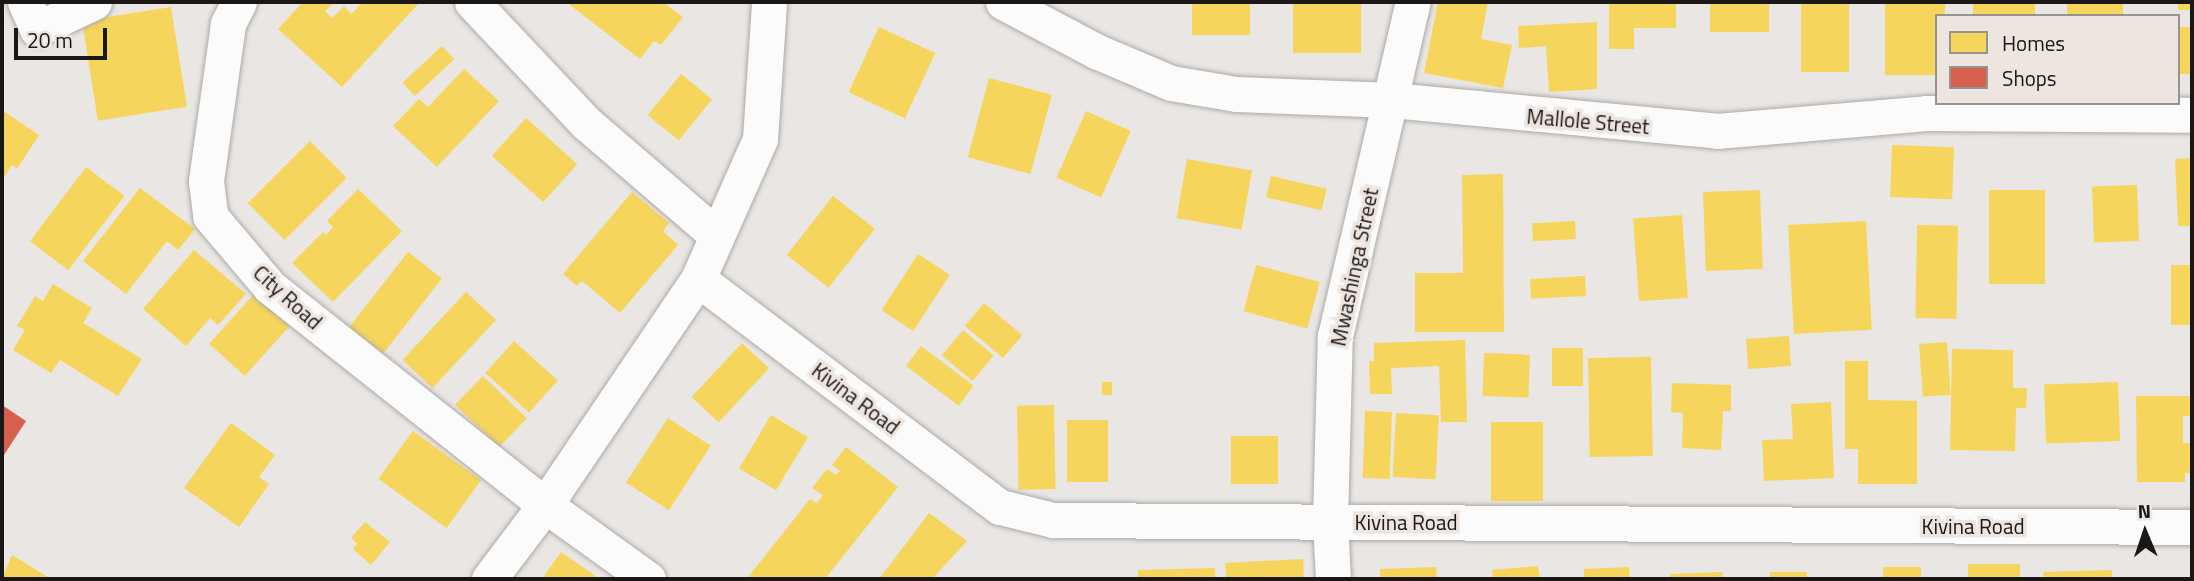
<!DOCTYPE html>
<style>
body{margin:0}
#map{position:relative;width:2194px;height:581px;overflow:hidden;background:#eae6e3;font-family:"Titillium Web",sans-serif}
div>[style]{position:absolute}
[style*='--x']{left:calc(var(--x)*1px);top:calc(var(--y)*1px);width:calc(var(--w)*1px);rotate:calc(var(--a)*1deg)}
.homes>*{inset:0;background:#f6d55c;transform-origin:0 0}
.shops>*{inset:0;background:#d6604d}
.roads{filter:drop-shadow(0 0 2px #acaaa7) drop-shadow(0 0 2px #acaaa7)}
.minor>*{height:35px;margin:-17.5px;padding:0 17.5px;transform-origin:17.5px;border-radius:17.5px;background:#fcfbfb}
span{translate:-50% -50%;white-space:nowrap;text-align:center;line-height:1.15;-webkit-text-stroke:7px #ede5e0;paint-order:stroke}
.street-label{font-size:21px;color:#1a1716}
.frame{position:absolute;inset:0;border:4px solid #1a1716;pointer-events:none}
.legend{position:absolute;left:1935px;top:14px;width:245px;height:91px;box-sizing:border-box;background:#ede5e0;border:2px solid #99938f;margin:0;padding:9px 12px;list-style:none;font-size:21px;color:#1a1716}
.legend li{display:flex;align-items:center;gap:14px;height:35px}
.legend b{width:35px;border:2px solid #99938f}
.north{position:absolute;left:2110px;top:497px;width:70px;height:70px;-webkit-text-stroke:5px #ede5e0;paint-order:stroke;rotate:358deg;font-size:19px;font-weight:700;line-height:28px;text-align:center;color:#1a1716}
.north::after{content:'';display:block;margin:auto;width:24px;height:32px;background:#1a1716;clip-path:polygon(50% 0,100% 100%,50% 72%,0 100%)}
.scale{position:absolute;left:14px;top:28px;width:93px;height:32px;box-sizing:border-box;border:4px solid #1a1716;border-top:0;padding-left:9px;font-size:21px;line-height:24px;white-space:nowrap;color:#1a1716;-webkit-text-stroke:5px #ede5e0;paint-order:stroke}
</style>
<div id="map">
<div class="homes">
<i style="clip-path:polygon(303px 2px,335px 2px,325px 11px,332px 18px,344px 6px,351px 14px,360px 5px,357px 2px,420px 2px,342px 87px,278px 29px)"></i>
<i style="clip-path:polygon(573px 2px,663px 2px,683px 17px,661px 45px,654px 41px,640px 59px,570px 5px)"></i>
<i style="left:1192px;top:2px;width:58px;height:33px"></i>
<i style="left:1293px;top:2px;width:68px;height:51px"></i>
<i style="clip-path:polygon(1438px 2px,1488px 2px,1481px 39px,1512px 45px,1503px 88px,1424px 73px)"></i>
<i style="clip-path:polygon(1609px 2px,1676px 2px,1676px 28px,1634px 28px,1634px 49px,1609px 49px)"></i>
<i style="left:1710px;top:2px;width:59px;height:30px"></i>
<i style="left:1801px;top:2px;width:48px;height:70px"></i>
<i style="clip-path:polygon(1885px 2px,1945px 2px,1945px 16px,1937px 16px,1937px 75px,1885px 75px)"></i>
<i style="left:1973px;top:2px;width:62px;height:14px"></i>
<i style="left:2067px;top:2px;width:56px;height:14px"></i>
<i style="left:2178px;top:2px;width:14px;height:8px"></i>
<i style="left:171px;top:7px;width:101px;height:90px;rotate:81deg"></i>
<i style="clip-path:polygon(1597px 22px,1597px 89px,1549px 92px,1546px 46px,1519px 48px,1518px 26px)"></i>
<i style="left:879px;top:27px;width:62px;height:72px;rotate:25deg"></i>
<i style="left:2178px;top:27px;width:14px;height:47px"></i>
<i style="left:442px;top:46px;width:18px;height:54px;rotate:47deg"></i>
<i style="clip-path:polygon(464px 69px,499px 101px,437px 167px,393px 126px,419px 99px,428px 107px)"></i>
<i style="left:681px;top:74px;width:40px;height:53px;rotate:39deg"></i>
<i style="left:989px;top:78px;width:65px;height:82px;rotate:15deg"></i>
<i style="clip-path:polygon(2px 110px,39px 135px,17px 169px,12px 165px,2px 180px)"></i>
<i style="left:1086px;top:111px;width:49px;height:73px;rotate:24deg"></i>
<i style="left:526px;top:118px;width:69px;height:51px;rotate:42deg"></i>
<i style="left:310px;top:141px;width:52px;height:88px;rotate:45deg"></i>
<i style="left:1892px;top:145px;width:62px;height:52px;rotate:2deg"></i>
<i style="clip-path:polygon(2192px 158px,2192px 226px,2178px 226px,2175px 159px)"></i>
<i style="left:1187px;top:159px;width:66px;height:60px;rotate:10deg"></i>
<i style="left:86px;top:167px;width:48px;height:93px;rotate:37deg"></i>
<i style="clip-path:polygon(1503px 174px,1504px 332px,1415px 332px,1415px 273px,1463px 273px,1462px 175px)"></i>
<i style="left:1271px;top:176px;width:57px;height:22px;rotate:13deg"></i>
<i style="left:2137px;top:185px;width:56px;height:45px;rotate:88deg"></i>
<i style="clip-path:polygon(140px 188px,195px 229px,178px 250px,167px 241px,126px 294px,83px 261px)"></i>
<i style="clip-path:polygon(358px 189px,402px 231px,333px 302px,292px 263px,323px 232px,326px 235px,333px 227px,327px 221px)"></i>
<i style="left:1760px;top:190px;width:79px;height:57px;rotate:88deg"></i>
<i style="left:1989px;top:190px;width:56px;height:94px"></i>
<i style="clip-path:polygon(632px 192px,669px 223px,663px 231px,678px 245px,620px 313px,582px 281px,577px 286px,563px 274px)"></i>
<i style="left:833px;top:196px;width:53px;height:75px;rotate:38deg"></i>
<i style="left:1682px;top:215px;width:83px;height:49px;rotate:86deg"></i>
<i style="left:1575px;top:221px;width:18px;height:43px;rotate:87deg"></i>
<i style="left:1866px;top:221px;width:109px;height:78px;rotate:87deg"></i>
<i style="left:1917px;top:225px;width:41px;height:93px;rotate:1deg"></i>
<i style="clip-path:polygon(194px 250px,246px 294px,218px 325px,210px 318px,186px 346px,143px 309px)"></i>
<i style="left:408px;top:252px;width:43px;height:100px;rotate:38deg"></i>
<i style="left:918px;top:254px;width:38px;height:67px;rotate:33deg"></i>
<i style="left:1256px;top:265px;width:66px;height:48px;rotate:15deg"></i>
<i style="left:2192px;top:265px;width:60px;height:21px;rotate:90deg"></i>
<i style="left:1585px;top:276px;width:20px;height:55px;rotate:87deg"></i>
<i style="clip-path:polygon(53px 284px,92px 308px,83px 323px,142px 359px,118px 396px,60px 360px,51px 373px,13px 350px,25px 330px,17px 326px,35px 296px,43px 301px)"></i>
<i style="left:466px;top:292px;width:41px;height:93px;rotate:43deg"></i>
<i style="left:254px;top:294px;width:48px;height:67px;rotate:42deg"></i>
<i style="left:984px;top:303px;width:50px;height:30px;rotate:40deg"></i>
<i style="left:963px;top:330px;width:40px;height:33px;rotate:40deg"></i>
<i style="left:1789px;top:336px;width:30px;height:43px;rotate:86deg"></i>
<i style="clip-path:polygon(1465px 340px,1467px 422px,1441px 422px,1439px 366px,1391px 368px,1392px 394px,1370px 394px,1369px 361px,1374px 361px,1374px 343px)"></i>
<i style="left:514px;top:341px;width:59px;height:43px;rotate:42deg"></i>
<i style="left:1947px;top:342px;width:53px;height:28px;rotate:86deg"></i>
<i style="left:742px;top:343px;width:37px;height:74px;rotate:43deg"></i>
<i style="left:921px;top:346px;width:66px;height:25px;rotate:37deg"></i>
<i style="left:1552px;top:348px;width:31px;height:38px"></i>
<i style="clip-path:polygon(1952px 349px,2013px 350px,2013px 388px,2027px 388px,2026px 408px,2016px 408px,2015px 451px,1950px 450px)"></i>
<i style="left:1484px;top:353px;width:46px;height:43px;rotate:2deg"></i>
<i style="left:1651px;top:357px;width:99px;height:63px;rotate:89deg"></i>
<i style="clip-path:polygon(1845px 361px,1868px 361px,1868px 400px,1917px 401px,1917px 484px,1858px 484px,1858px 449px,1845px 449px)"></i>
<i style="left:483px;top:376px;width:61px;height:40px;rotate:44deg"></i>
<i style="left:1102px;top:382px;width:10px;height:13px"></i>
<i style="left:2118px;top:382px;width:59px;height:74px;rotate:88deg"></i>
<i style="clip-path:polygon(1672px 383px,1731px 385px,1731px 411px,1723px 411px,1721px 450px,1682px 448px,1683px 413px,1671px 412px)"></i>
<i style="clip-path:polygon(2136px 396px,2192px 396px,2192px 416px,2183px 416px,2183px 443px,2192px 443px,2192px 473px,2185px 473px,2185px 482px,2137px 482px)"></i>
<i style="clip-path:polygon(1831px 402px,1834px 478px,1764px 481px,1762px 440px,1793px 439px,1791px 404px)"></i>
<i style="left:1054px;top:405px;width:84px;height:37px;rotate:89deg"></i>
<i style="left:1365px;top:411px;width:27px;height:67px;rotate:2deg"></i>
<i style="left:1396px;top:413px;width:43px;height:64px;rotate:3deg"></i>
<i style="left:771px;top:415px;width:43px;height:62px;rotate:31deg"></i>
<i style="left:668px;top:418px;width:51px;height:77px;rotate:33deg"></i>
<i style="left:1108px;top:420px;width:62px;height:41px;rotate:90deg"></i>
<i style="left:1491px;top:422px;width:52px;height:79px"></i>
<i style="clip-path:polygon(231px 423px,275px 455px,259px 477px,269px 484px,239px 527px,184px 488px)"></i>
<i style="left:413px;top:431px;width:84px;height:59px;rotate:36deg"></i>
<i style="left:1231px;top:436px;width:47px;height:48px"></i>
<i style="clip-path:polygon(846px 447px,898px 487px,825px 579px,753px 579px,749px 576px,810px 499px,817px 503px,823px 495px,812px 488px,827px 469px,836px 475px,840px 471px,832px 465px)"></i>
<i style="clip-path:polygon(929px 513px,967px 541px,932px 579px,879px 579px)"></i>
<i style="clip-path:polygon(365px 522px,390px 542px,371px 565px,353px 549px,357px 544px,351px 538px)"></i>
<i style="clip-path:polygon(561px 552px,600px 579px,542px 579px)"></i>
<i style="clip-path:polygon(12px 555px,51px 579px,2px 579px)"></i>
<i style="left:1303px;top:559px;width:20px;height:78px;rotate:87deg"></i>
<i style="left:2020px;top:564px;width:15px;height:52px;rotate:90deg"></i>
<i style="clip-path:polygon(1538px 566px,1540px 579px,1493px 579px,1492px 570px)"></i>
<i style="clip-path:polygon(1436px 567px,1437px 579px,1380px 579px,1380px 569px)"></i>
<i style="clip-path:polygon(1629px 567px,1630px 579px,1584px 579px,1584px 569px)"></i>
<i style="left:1921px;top:567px;width:12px;height:38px;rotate:90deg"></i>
<i style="clip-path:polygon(1215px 568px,1215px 579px,1138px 579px,1138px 570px)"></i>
<i style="clip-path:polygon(2112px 570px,2112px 579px,2044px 579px,2043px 572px)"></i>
<i style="clip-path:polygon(1722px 572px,1723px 579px,1670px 579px,1670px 574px)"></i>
<i style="left:1770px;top:572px;width:37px;height:7px"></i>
</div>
<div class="shops">
<i style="clip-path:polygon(2px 405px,26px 421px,2px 458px)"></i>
</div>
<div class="roads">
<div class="minor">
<i style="--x:25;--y:2;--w:30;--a:66"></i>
<i style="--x:37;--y:29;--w:63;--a:-25.3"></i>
<i style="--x:239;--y:2;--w:25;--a:117"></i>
<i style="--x:228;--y:24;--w:159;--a:98"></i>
<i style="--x:206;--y:181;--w:35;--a:83"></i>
<i style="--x:210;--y:216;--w:93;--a:49.8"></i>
<i style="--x:270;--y:287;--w:351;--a:38.4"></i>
<i style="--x:545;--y:505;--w:127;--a:35.7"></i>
<i style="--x:472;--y:2;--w:166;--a:46.7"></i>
<i style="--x:586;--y:123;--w:170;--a:40.7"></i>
<i style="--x:1003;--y:2;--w:107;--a:27.8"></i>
<i style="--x:1098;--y:52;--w:79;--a:23"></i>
<i style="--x:1171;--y:83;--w:66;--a:9.6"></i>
<i style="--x:1236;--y:94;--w:156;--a:2.2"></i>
<i style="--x:1392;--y:100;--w:326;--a:5.4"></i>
<i style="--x:1717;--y:131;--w:210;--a:-4.9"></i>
<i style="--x:1926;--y:113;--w:266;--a:0.4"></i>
<i style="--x:698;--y:279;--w:378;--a:37.1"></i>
<i style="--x:1000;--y:507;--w:55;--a:13.8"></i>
<i style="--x:1053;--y:520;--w:1139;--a:0.35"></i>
<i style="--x:489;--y:579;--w:93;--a:-52.9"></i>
<i style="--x:545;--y:505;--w:273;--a:-55.9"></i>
<i style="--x:698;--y:279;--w:153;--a:-66.1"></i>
<i style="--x:760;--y:139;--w:137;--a:-86.2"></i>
<i style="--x:1333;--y:579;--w:58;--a:-93"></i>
<i style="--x:1330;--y:521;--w:185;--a:-88.5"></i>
<i style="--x:1335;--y:336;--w:343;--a:-76.9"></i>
</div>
</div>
<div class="street-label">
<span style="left:1588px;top:121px;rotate:5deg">Mallole Street</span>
<span style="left:1354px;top:267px;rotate:-78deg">Mwashinga Street</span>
<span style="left:288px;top:297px;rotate:42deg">City Road</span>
<span style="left:856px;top:398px;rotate:37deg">Kivina Road</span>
<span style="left:1406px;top:522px">Kivina Road</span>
<span style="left:1973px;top:526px">Kivina Road</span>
</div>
<div class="frame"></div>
<ul class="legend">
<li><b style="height:19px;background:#f6d55c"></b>Homes</li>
<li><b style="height:19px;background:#d6604d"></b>Shops</li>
</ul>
<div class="north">N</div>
<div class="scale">20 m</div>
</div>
